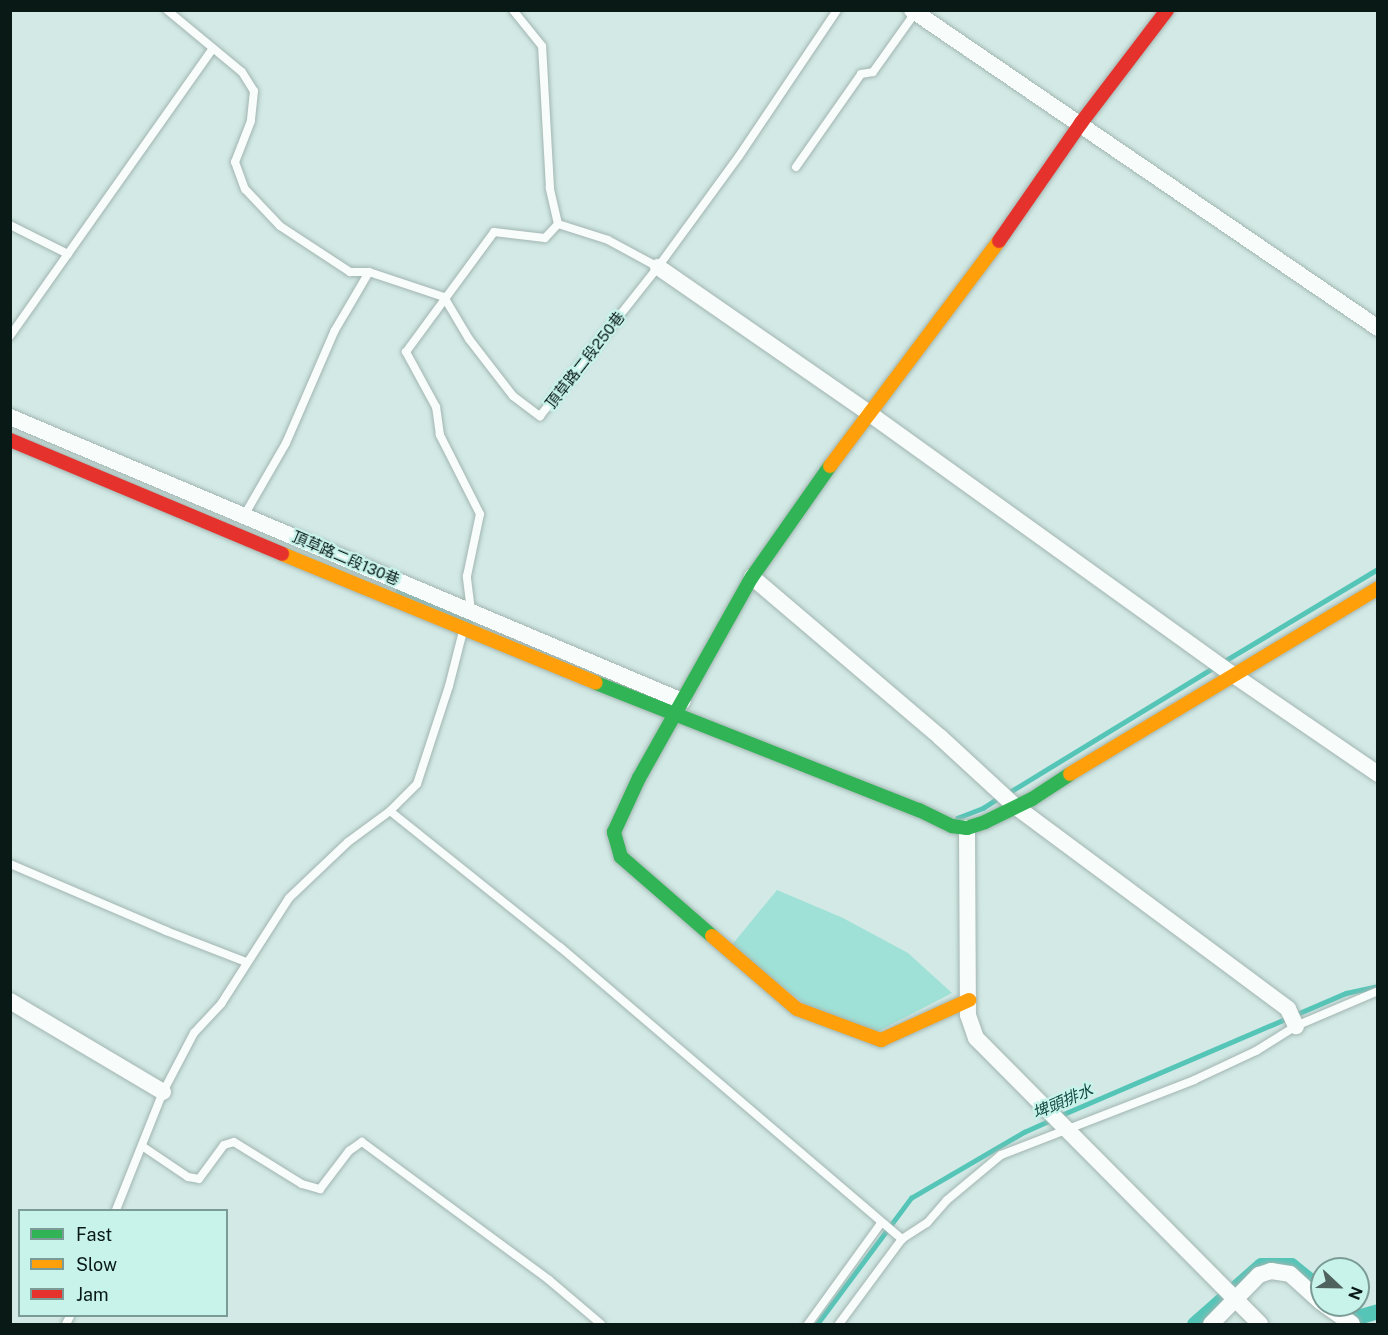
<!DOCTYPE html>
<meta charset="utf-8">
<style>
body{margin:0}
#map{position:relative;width:1388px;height:1335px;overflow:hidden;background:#d2e9e5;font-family:"Public Sans","Noto Sans TC",sans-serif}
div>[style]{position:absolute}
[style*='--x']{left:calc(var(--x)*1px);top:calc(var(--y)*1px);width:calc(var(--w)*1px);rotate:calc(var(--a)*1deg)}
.green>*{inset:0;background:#9fe1d6}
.stream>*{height:4.5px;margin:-2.25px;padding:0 2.25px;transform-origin:2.25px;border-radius:2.25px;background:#55c5b8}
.canal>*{height:15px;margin:-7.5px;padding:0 7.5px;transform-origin:7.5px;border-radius:7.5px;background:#55c5b8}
.roads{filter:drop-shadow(0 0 2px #a2b5b1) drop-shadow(0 0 2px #a2b5b1)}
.lane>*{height:8px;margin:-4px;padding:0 4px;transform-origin:4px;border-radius:4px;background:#f8fcfb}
.street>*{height:16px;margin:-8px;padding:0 8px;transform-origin:8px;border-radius:8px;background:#f8fcfb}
.fast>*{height:14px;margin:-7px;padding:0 7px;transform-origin:7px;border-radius:7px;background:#30b455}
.slow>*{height:14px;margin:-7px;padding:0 7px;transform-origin:7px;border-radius:7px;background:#ff9f0a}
.jam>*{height:14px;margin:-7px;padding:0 7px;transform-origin:7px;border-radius:7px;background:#e5322d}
span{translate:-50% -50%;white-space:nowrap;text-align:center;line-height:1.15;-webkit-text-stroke:4.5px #c8f3eb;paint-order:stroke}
.street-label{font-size:15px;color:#081916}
.water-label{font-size:16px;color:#124c44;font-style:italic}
.frame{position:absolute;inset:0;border:12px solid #081916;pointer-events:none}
.legend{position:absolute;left:18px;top:1209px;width:210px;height:108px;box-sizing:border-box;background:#c8f3eb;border:2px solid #7b9c96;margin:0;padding:8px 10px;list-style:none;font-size:18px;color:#081916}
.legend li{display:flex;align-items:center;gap:12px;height:30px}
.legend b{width:30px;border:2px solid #7b9c96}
.north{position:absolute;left:1310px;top:1257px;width:60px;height:60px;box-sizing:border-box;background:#c8f3eb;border:2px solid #7b9c96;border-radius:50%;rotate:112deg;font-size:16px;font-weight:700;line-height:24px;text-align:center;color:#081916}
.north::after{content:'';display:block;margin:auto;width:21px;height:27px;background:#4f625e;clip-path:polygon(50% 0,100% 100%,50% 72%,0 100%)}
</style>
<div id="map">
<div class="green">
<i style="clip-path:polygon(777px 890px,843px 918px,908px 953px,952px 993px,873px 1034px,816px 1013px,731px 946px)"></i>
</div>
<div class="stream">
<i style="--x:398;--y:591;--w:79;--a:22.3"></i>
<i style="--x:1223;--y:662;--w:181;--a:-31"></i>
<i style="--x:1008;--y:793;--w:244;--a:-31.4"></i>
<i style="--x:957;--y:818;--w:28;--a:-21"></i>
<i style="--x:983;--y:808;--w:20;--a:-33"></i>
<i style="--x:1059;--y:1116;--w:312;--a:-23.2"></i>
<i style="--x:1346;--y:993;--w:33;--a:-12"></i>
<i style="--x:817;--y:1324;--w:157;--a:-53.3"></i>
<i style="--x:911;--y:1198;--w:131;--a:-30.3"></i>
<i style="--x:1024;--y:1132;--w:30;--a:-24"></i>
</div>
<div class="canal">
<i style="--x:1341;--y:1305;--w:20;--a:37"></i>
<i style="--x:1357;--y:1317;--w:22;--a:-16"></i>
<i style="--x:1194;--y:1324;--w:89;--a:-41.4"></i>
<i style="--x:1261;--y:1265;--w:30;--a:0"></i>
<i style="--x:1291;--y:1265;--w:40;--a:39"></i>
</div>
<div class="roads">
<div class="lane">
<i style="--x:167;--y:10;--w:97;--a:39.6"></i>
<i style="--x:242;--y:72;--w:22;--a:58"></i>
<i style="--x:254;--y:91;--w:30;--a:96"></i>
<i style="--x:251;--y:121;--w:44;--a:111.3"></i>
<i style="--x:235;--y:162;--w:29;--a:70"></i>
<i style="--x:245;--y:189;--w:51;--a:46.6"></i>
<i style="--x:280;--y:226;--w:84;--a:33.3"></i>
<i style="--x:350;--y:272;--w:19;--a:0"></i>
<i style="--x:369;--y:272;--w:79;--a:18.4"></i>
<i style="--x:444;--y:297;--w:49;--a:59.2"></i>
<i style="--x:469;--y:339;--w:72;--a:52.3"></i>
<i style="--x:513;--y:396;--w:34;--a:37"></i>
<i style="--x:540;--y:416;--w:190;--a:-51.6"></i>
<i style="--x:658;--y:267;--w:137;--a:-53.9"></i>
<i style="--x:739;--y:156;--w:176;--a:-56.1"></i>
<i style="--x:796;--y:167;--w:113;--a:-55"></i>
<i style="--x:861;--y:74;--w:12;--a:-9"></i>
<i style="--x:873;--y:72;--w:72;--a:-54.6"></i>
<i style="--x:558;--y:224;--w:52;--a:17.7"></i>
<i style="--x:608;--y:240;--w:57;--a:28.4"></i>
<i style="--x:10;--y:225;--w:65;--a:26.6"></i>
<i style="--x:10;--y:336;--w:352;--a:-54.8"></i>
<i style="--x:245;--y:514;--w:82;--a:-60"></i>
<i style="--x:286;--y:443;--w:123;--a:-66.6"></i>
<i style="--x:335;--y:330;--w:67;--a:-59.6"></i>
<i style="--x:471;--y:611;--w:35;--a:-97"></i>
<i style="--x:467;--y:576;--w:63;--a:-78.2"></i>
<i style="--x:480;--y:514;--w:89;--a:-116.9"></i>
<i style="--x:440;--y:435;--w:28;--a:-98"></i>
<i style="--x:436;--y:407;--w:63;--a:-118.6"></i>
<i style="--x:406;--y:352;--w:149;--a:-53.7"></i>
<i style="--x:494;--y:232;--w:51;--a:6.7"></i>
<i style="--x:545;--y:238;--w:19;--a:-47"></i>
<i style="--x:558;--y:224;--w:37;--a:-103"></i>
<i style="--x:550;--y:188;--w:142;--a:-93.2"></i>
<i style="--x:542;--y:46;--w:46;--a:-128.9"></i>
<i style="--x:390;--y:811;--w:218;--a:38.7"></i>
<i style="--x:560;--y:947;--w:450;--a:40.5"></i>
<i style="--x:10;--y:864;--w:170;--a:23.2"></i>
<i style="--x:166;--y:931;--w:86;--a:21.2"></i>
<i style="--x:142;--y:1146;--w:55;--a:34"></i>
<i style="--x:188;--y:1177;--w:11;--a:10"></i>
<i style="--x:199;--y:1179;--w:42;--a:-53.7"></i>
<i style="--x:224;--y:1145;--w:10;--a:-17"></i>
<i style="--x:234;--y:1142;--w:80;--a:31.7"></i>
<i style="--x:302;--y:1184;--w:19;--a:16"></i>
<i style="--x:320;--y:1189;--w:48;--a:-52.7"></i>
<i style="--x:349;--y:1151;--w:16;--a:-35"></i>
<i style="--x:362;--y:1142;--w:232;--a:36.4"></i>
<i style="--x:549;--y:1280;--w:68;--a:40.2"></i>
<i style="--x:116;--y:1210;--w:127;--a:-68.3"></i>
<i style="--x:163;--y:1092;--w:67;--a:-62.3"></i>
<i style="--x:194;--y:1033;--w:40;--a:-47"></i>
<i style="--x:221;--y:1004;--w:126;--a:-57.3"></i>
<i style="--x:289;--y:898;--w:81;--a:-43.5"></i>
<i style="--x:348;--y:842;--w:52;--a:-36.4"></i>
<i style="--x:390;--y:811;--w:38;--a:-45"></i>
<i style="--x:417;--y:784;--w:103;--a:-71.9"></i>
<i style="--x:449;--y:686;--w:57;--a:-75.7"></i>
<i style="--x:66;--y:1324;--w:9;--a:-63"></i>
<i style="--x:808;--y:1324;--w:125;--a:-54.1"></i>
<i style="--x:839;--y:1324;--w:106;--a:-53.5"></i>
<i style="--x:902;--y:1239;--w:30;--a:-33"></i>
<i style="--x:927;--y:1223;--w:30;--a:-49"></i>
<i style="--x:947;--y:1200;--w:70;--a:-39.8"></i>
<i style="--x:1001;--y:1155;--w:207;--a:-21.2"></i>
<i style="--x:1194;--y:1080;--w:68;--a:-25.1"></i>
<i style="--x:1256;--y:1051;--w:47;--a:-32"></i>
<i style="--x:1296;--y:1026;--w:89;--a:-23.1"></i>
</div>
<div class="street">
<i style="--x:912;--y:10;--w:564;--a:34.31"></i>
<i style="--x:658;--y:267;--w:258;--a:34.7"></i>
<i style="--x:870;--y:414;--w:446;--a:35.7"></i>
<i style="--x:1232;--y:674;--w:177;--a:34.4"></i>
<i style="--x:10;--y:417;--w:730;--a:22.91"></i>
<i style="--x:752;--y:577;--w:247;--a:40.4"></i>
<i style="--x:940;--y:737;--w:102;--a:42.6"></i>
<i style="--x:1015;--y:806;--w:340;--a:36.6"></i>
<i style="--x:1288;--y:1009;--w:19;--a:65"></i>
<i style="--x:967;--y:828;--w:187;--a:89.7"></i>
<i style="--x:968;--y:1015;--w:24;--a:71"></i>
<i style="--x:976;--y:1038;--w:403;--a:45.2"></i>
<i style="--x:10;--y:1001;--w:178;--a:30.7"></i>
<i style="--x:1325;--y:1305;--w:33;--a:35"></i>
<i style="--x:1211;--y:1324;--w:69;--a:-45.6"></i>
<i style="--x:1259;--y:1275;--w:13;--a:-18"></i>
<i style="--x:1271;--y:1271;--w:19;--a:9"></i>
<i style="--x:1290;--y:1274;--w:43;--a:42.2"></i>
</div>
<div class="fast">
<i style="--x:596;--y:683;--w:347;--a:21.5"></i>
<i style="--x:919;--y:810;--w:37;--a:26"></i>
<i style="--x:952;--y:826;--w:15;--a:8"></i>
<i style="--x:967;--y:828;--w:19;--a:-18"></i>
<i style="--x:985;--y:822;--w:52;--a:-26.1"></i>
<i style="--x:1032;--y:799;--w:45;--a:-33.3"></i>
<i style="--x:712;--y:936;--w:121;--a:-139"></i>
<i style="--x:621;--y:857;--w:26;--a:-106"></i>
<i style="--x:614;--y:832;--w:60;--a:-65.2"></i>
<i style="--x:639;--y:778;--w:231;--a:-60.7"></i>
<i style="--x:752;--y:577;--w:136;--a:-54.9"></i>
</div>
<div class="slow">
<i style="--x:830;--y:466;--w:281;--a:-53.1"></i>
<i style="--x:282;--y:554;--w:339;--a:22.3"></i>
<i style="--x:1070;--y:774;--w:360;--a:-31.1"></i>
<i style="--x:712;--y:936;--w:112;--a:40.7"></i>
<i style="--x:797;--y:1009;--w:90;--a:20.3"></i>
<i style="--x:881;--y:1040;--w:97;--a:-24.4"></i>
</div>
<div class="jam">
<i style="--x:999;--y:241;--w:144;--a:-55.2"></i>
<i style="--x:1081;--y:123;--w:142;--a:-52.7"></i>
<i style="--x:10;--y:440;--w:295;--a:22.7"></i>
</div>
</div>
<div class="street-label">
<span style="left:585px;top:360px;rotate:-52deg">頂草路二段250巷</span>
<span style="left:346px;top:558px;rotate:23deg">頂草路二段130巷</span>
</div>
<div class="water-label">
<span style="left:1063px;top:1102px;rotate:-23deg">埤頭排水</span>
</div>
<div class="frame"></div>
<ul class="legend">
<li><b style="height:8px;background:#30b455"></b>Fast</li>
<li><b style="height:8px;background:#ff9f0a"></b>Slow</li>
<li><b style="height:8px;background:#e5322d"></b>Jam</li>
</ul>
<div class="north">N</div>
</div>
